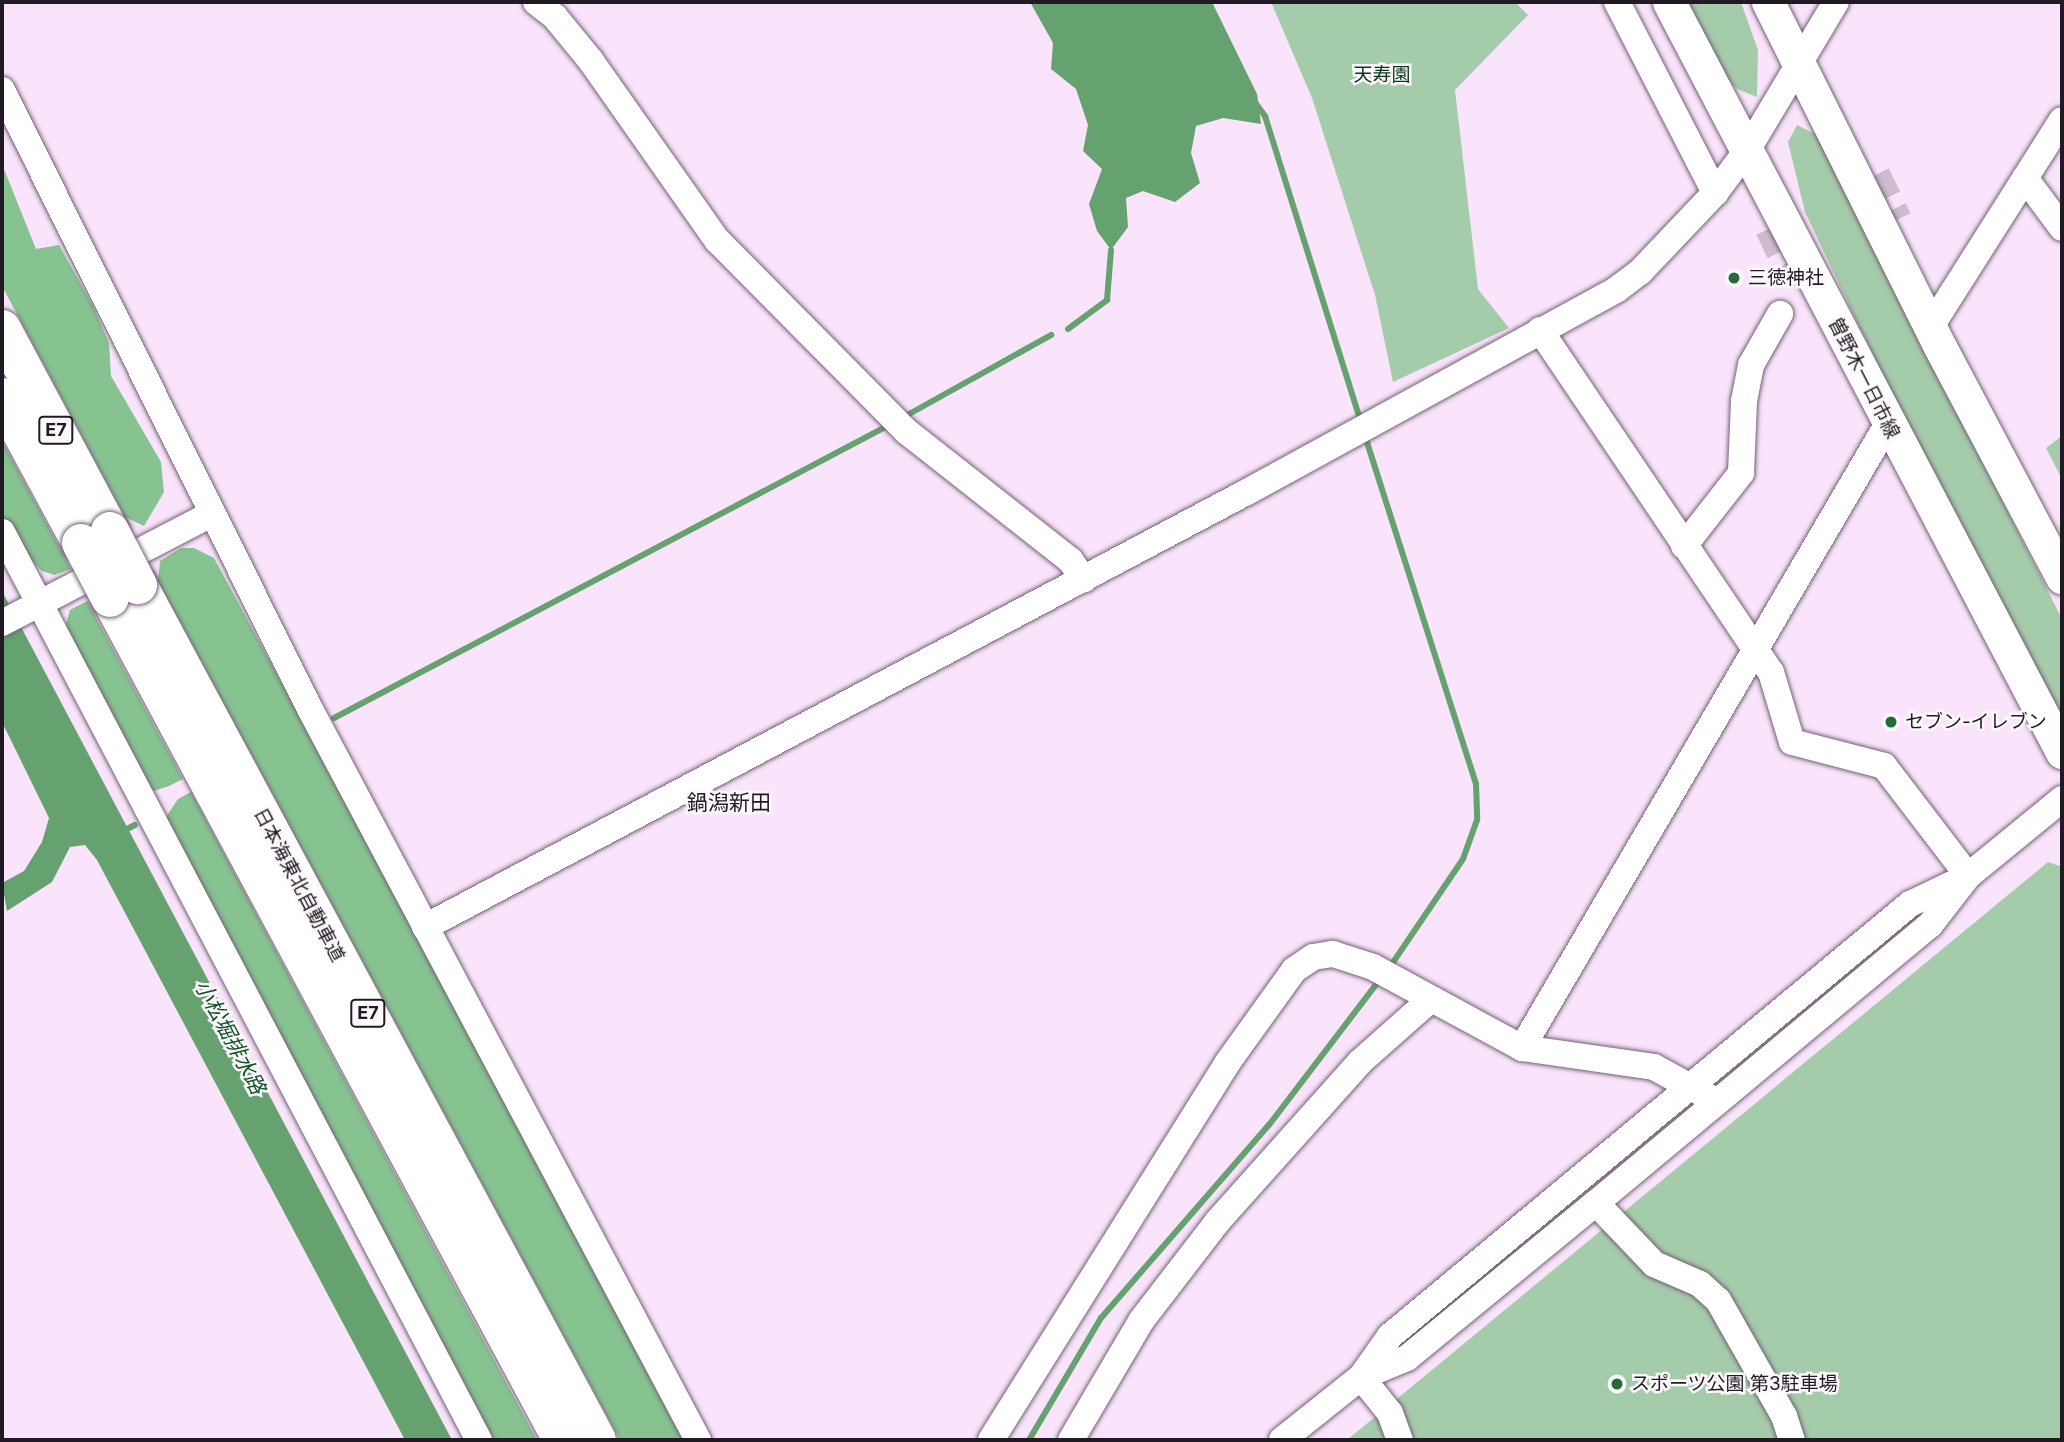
<!DOCTYPE html>
<meta charset="utf-8">
<style>
body{margin:0}
#map{position:relative;width:2064px;height:1442px;overflow:hidden;background:#f9e4fb;font-family:Inter,"Noto Sans JP",sans-serif}
div>[style]{position:absolute}
[style*='--x']{left:calc(var(--x)*1px);top:calc(var(--y)*1px);width:calc(var(--w)*1px);rotate:calc(var(--a)*1deg)}
.green>*{inset:0;background:#a5ccaa}
.forest>*{inset:0;background:#86c390}
.water>*{inset:0;background:#66a170}
.stream>*{height:6px;margin:-3px;padding:0 3px;transform-origin:3px;border-radius:3px;background:#66a170}
.minor-tunnel>*{height:26px;margin-top:-13px;transform-origin:0;background:repeating-linear-gradient(90deg,#cebcd0 0 26px,transparent 0 39px)}
.roads{filter:drop-shadow(0 0 2px #736175) drop-shadow(0 0 2px #736175)}
.minor>*{height:26px;margin:-13px;padding:0 13px;transform-origin:13px;border-radius:13px;background:#fff}
.major>*{height:33px;margin:-16.5px;padding:0 16.5px;transform-origin:16.5px;border-radius:16.5px;background:#fff}
.highway>*{height:38px;margin:-19px;padding:0 19px;transform-origin:19px;border-radius:19px;background:#fff}
.bridges{filter:drop-shadow(0 0 2px #736175) drop-shadow(0 0 2px #736175)}
.highway-bridge>*{height:38px;margin:-19px;padding:0 19px;transform-origin:19px;border-radius:19px;background:#fff}
.dots>*{width:19px;height:19px;translate:-50% -50%;box-sizing:border-box;border:4px solid #fcf8fc;border-radius:50%}
span{translate:-50% -50%;white-space:nowrap;text-align:center;line-height:1.15;-webkit-text-stroke:5px #fcf8fc;paint-order:stroke}
.shield-label span{padding:2px 5px;background:#fcf8fc;border:2px solid;border-radius:5px;-webkit-text-stroke-width:0}
.shield-label{font-size:18px;color:#211a22;font-weight:700}
.park-label{font-size:19px;color:#0a3817}
.poi-label{font-size:19px;color:#211a22}
.left{translate:0 -50%;text-align:left}
.street-label{font-size:19px;color:#211a22}
.neighbourhood-label{font-size:21px;color:#211a22}
.water-label{font-size:21px;color:#0f5324;font-style:italic}
.frame{position:absolute;inset:0;border:4px solid #211a22;pointer-events:none}
</style>
<div id="map">
<div class="green">
<i style="clip-path:polygon(1271px 2px,1515px 2px,1528px 15px,1455px 90px,1478px 289px,1509px 328px,1393px 382px,1375px 295px,1312px 98px)"></i>
<i style="clip-path:polygon(1684px 2px,1741px 2px,1758px 50px,1757px 97px,1737px 89px,1717px 67px)"></i>
<i style="clip-path:polygon(1797px 125px,1817px 135px,2062px 619px,2062px 718px,1927px 469px,1805px 212px,1788px 142px)"></i>
<i style="clip-path:polygon(2062px 436px,2062px 479px,2046px 448px)"></i>
<i style="clip-path:polygon(2048px 862px,2062px 867px,2062px 1440px,1347px 1440px)"></i>
</div>
<div class="forest">
<i style="clip-path:polygon(2px 164px,36px 249px,59px 245px,93px 306px,109px 343px,111px 376px,161px 462px,164px 492px,144px 526px,125px 517px,2px 286px)"></i>
<i style="clip-path:polygon(2px 441px,71px 569px,54px 575px,42px 571px,20px 549px,2px 515px)"></i>
<i style="clip-path:polygon(181px 548px,194px 548px,214px 558px,690px 1440px,620px 1440px,158px 581px,160px 561px)"></i>
<i style="clip-path:polygon(87px 601px,183px 779px,169px 786px,154px 791px,141px 785px,65px 628px,70px 610px)"></i>
<i style="clip-path:polygon(191px 792px,537px 1440px,488px 1440px,166px 817px,178px 799px)"></i>
</div>
<div class="water">
<i style="clip-path:polygon(1030px 2px,1212px 2px,1257px 94px,1261px 124px,1223px 118px,1196px 126px,1191px 153px,1200px 183px,1175px 202px,1143px 191px,1126px 198px,1128px 227px,1111px 250px,1097px 231px,1089px 204px,1102px 169px,1083px 151px,1088px 125px,1076px 89px,1051px 69px,1053px 43px)"></i>
<i style="clip-path:polygon(2px 591px,452px 1440px,405px 1440px,97px 860px,85px 845px,70px 847px,52px 882px,7px 911px,2px 883px,24px 871px,42px 842px,49px 818px,2px 722px)"></i>
</div>
<div class="stream">
<i style="--x:1254;--y:101;--w:19;--a:54"></i>
<i style="--x:1265;--y:116;--w:321;--a:72.6"></i>
<i style="--x:1068;--y:329;--w:49;--a:-36.6"></i>
<i style="--x:1107;--y:300;--w:50;--a:-85.4"></i>
<i style="--x:902;--y:418;--w:171;--a:-29.1"></i>
<i style="--x:1365;--y:436;--w:365;--a:72.3"></i>
<i style="--x:1476;--y:784;--w:36;--a:88"></i>
<i style="--x:1477;--y:820;--w:41;--a:109.7"></i>
<i style="--x:1463;--y:859;--w:130;--a:124.1"></i>
<i style="--x:334;--y:718;--w:628;--a:-27.83"></i>
<i style="--x:125;--y:830;--w:11;--a:-27"></i>
<i style="--x:1029;--y:1440;--w:142;--a:-59.5"></i>
<i style="--x:1101;--y:1318;--w:256;--a:-49"></i>
<i style="--x:1269;--y:1125;--w:185;--a:-52.7"></i>
</div>
<div class="minor-tunnel">
<i style="--x:1877;--y:174;--w:50;--a:63.9"></i>
<i style="--x:1768;--y:229;--w:49;--a:64.5"></i>
</div>
<div class="roads">
<div class="minor">
<i style="--x:536;--y:2;--w:24;--a:38"></i>
<i style="--x:555;--y:17;--w:57;--a:50.7"></i>
<i style="--x:591;--y:61;--w:219;--a:54.9"></i>
<i style="--x:717;--y:240;--w:269;--a:45.3"></i>
<i style="--x:906;--y:431;--w:209;--a:38.2"></i>
<i style="--x:1070;--y:560;--w:24;--a:54"></i>
<i style="--x:1617;--y:2;--w:215;--a:62.8"></i>
<i style="--x:2;--y:90;--w:691;--a:63.55"></i>
<i style="--x:310;--y:709;--w:828;--a:62.04"></i>
<i style="--x:2025;--y:178;--w:62;--a:53.5"></i>
<i style="--x:1930;--y:328;--w:246;--a:-57.6"></i>
<i style="--x:1540;--y:330;--w:413;--a:56"></i>
<i style="--x:1771;--y:672;--w:73;--a:73.3"></i>
<i style="--x:1792;--y:742;--w:95;--a:14.6"></i>
<i style="--x:1884;--y:766;--w:138;--a:52.6"></i>
<i style="--x:2;--y:532;--w:1026;--a:62.29"></i>
<i style="--x:1684;--y:546;--w:93;--a:-52"></i>
<i style="--x:1741;--y:473;--w:72;--a:-87.6"></i>
<i style="--x:1744;--y:401;--w:37;--a:-79"></i>
<i style="--x:1751;--y:365;--w:59;--a:-60.4"></i>
<i style="--x:2;--y:623;--w:236;--a:-27.5"></i>
<i style="--x:425;--y:927;--w:930;--a:-27.89"></i>
<i style="--x:1247;--y:492;--w:421;--a:-28.7"></i>
<i style="--x:1616;--y:290;--w:30;--a:-37"></i>
<i style="--x:1640;--y:272;--w:109;--a:-46.5"></i>
<i style="--x:1715;--y:193;--w:55;--a:-53.1"></i>
<i style="--x:1748;--y:149;--w:171;--a:-59.1"></i>
<i style="--x:1522;--y:1048;--w:722;--a:-59.64"></i>
<i style="--x:1596;--y:1203;--w:84;--a:46.4"></i>
<i style="--x:1654;--y:1264;--w:50;--a:23.5"></i>
<i style="--x:1700;--y:1284;--w:24;--a:42"></i>
<i style="--x:1718;--y:1300;--w:133;--a:60.4"></i>
<i style="--x:1784;--y:1416;--w:25;--a:72"></i>
<i style="--x:1361;--y:1377;--w:50;--a:-54.7"></i>
<i style="--x:1390;--y:1336;--w:676;--a:-39.72"></i>
<i style="--x:1910;--y:904;--w:55;--a:-25.6"></i>
<i style="--x:1361;--y:1377;--w:46;--a:51.1"></i>
<i style="--x:1390;--y:1413;--w:29;--a:70"></i>
<i style="--x:991;--y:1440;--w:446;--a:-57.9"></i>
<i style="--x:1228;--y:1062;--w:113;--a:-54.3"></i>
<i style="--x:1294;--y:970;--w:23;--a:-34"></i>
<i style="--x:1313;--y:957;--w:20;--a:-9"></i>
<i style="--x:1333;--y:954;--w:42;--a:18"></i>
<i style="--x:1373;--y:967;--w:170;--a:28.5"></i>
<i style="--x:1522;--y:1048;--w:133;--a:8.2"></i>
<i style="--x:1654;--y:1067;--w:71;--a:28.7"></i>
<i style="--x:1071;--y:1440;--w:138;--a:-59.5"></i>
<i style="--x:1141;--y:1321;--w:126;--a:-52.4"></i>
<i style="--x:1218;--y:1221;--w:213;--a:-48.2"></i>
<i style="--x:1360;--y:1062;--w:94;--a:-41.5"></i>
<i style="--x:1282;--y:1440;--w:101;--a:-38.6"></i>
<i style="--x:1361;--y:1377;--w:50;--a:-22.4"></i>
<i style="--x:1407;--y:1358;--w:244;--a:-39.4"></i>
<i style="--x:1596;--y:1203;--w:435;--a:-39.8"></i>
<i style="--x:1930;--y:925;--w:62;--a:-52.2"></i>
<i style="--x:1968;--y:876;--w:122;--a:-39.3"></i>
</div>
<div class="major">
<i style="--x:1669;--y:2;--w:847;--a:62.35"></i>
<i style="--x:1768;--y:2;--w:383;--a:63.5"></i>
<i style="--x:1939;--y:345;--w:263;--a:62.1"></i>
</div>
<div class="highway">
<i style="--x:2;--y:329;--w:229;--a:61.9"></i>
<i style="--x:2;--y:397;--w:166;--a:61.6"></i>
<i style="--x:138;--y:585;--w:970;--a:61.77"></i>
<i style="--x:110;--y:598;--w:956;--a:61.77"></i>
</div>
</div>
<div class="bridges">
<div class="highway-bridge">
<i style="--x:110;--y:531;--w:61;--a:62.6"></i>
<i style="--x:81;--y:543;--w:62;--a:62.2"></i>
</div>
</div>
<div class="dots">
<i style="left:1734px;top:278px;background:#256b37"></i>
<i style="left:1891px;top:722px;background:#256b37"></i>
<i style="left:1617px;top:1384px;background:#256b37"></i>
</div>
<div class="shield-label">
<span style="left:56px;top:430px">E7</span>
<span style="left:368px;top:1013px">E7</span>
</div>
<div class="park-label">
<span style="left:1382px;top:75px">天寿園</span>
</div>
<div class="poi-label">
<span class="left" style="left:1748px;top:278px">三徳神社</span>
<span class="left" style="left:1905px;top:722px">セブン-イレブン</span>
<span class="left" style="left:1631px;top:1384px">スポーツ公園 第3駐車場</span>
</div>
<div class="street-label">
<span style="left:1864px;top:378px;rotate:63deg">曽野木一日市線</span>
<span style="left:299px;top:885px;rotate:62deg">日本海東北自動車道</span>
</div>
<div class="neighbourhood-label">
<span style="left:729px;top:803px">鍋潟新田</span>
</div>
<div class="water-label">
<span style="left:230px;top:1037px;rotate:62deg">小松堀排水路</span>
</div>
<div class="frame"></div>
</div>
